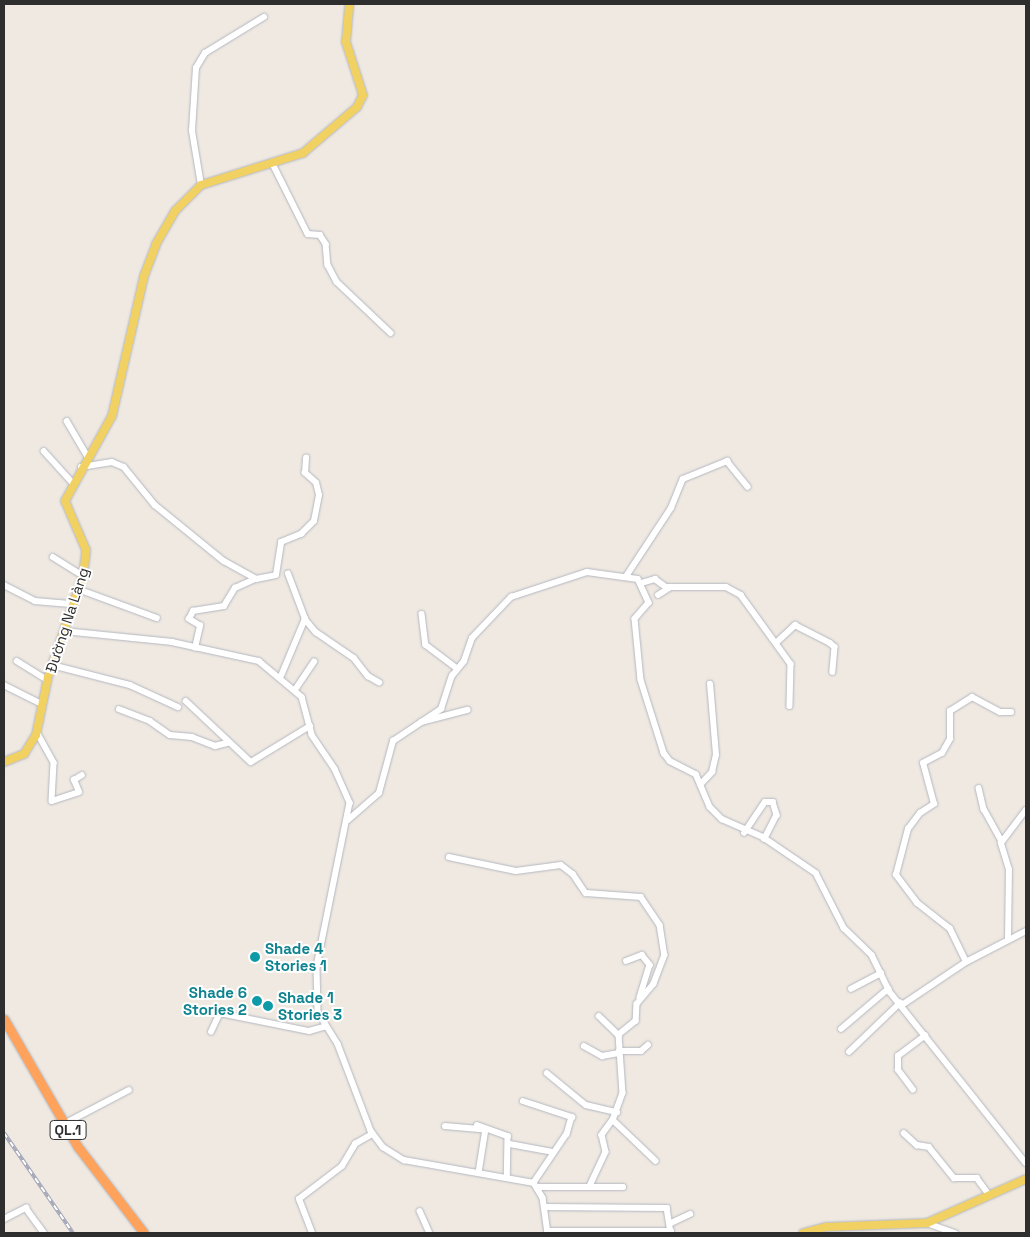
<!DOCTYPE html>
<meta charset="utf-8">
<style>
body{margin:0}
#map{position:relative;width:1030px;height:1237px;overflow:hidden;background:#efe9e1;font-family:"Space Grotesk",sans-serif}
div>[style]{position:absolute}
[style*='--x']{left:calc(var(--x)*1px);top:calc(var(--y)*1px);width:calc(var(--w)*1px);rotate:calc(var(--a)*1deg)}
.roads{filter:drop-shadow(0 0 1px #b4b7c1) drop-shadow(0 0 1px #b4b7c1)}
.minor>*{height:5.5px;margin:-2.75px;padding:0 2.75px;transform-origin:2.75px;border-radius:2.75px;background:#fff}
.major>*{height:8px;margin:-4px;padding:0 4px;transform-origin:4px;border-radius:4px;background:#f2d163}
.highway>*{height:9px;margin:-4.5px;padding:0 4.5px;transform-origin:4.5px;border-radius:4.5px;background:#ffa35c}
.rail>*{height:4px;margin-top:-2px;transform-origin:0;background:repeating-linear-gradient(90deg,#fff 0 5.5px,#a3a6b8 0 11px);box-sizing:border-box;border-block:1px solid #a3a6b8}
.dots>*{width:14px;height:14px;translate:-50% -50%;box-sizing:border-box;border:2px solid #fff;border-radius:50%}
span{translate:-50% -50%;white-space:nowrap;text-align:center;line-height:1.15;-webkit-text-stroke:4px #fff;paint-order:stroke}
.shield-label span{padding:1px 4px;background:#fff;border:1px solid;border-radius:4px;-webkit-text-stroke-width:0}
.shield-label{font-size:14px;color:#2e2e2e;font-weight:700}
.street-label{font-size:15px;color:#2e2e2e}
.culture-label{font-size:15px;color:#0d838f;font-weight:700}
.left{translate:0 -50%;text-align:left}
.right{translate:-100% -50%;text-align:right}
.frame{position:absolute;inset:0;border:5px solid #2e2e2e;pointer-events:none}
</style>
<div id="map">
<div class="roads">
<div class="minor">
<i style="--x:273;--y:164;--w:78;--a:63.4"></i>
<i style="--x:308;--y:234;--w:12;--a:5"></i>
<i style="--x:320;--y:235;--w:11;--a:56"></i>
<i style="--x:326;--y:244;--w:21;--a:85"></i>
<i style="--x:328;--y:265;--w:19;--a:62"></i>
<i style="--x:337;--y:282;--w:74;--a:43.4"></i>
<i style="--x:201;--y:185;--w:55;--a:-99.5"></i>
<i style="--x:192;--y:131;--w:63;--a:-86.4"></i>
<i style="--x:196;--y:68;--w:17;--a:-59"></i>
<i style="--x:205;--y:53;--w:69;--a:-31.4"></i>
<i style="--x:67;--y:421;--w:42;--a:59.7"></i>
<i style="--x:44;--y:451;--w:43;--a:47.8"></i>
<i style="--x:81;--y:467;--w:31;--a:-9"></i>
<i style="--x:112;--y:462;--w:13;--a:23"></i>
<i style="--x:124;--y:467;--w:49;--a:50.8"></i>
<i style="--x:155;--y:505;--w:89;--a:39.1"></i>
<i style="--x:224;--y:561;--w:37;--a:29"></i>
<i style="--x:256;--y:579;--w:20;--a:-11"></i>
<i style="--x:276;--y:575;--w:33;--a:-81"></i>
<i style="--x:281;--y:542;--w:22;--a:-22"></i>
<i style="--x:301;--y:534;--w:18;--a:-45"></i>
<i style="--x:314;--y:521;--w:26;--a:-79"></i>
<i style="--x:319;--y:495;--w:12;--a:-104"></i>
<i style="--x:316;--y:483;--w:15;--a:-138"></i>
<i style="--x:305;--y:473;--w:15;--a:-86"></i>
<i style="--x:53;--y:557;--w:36;--a:32"></i>
<i style="--x:627;--y:575;--w:80;--a:-56.7"></i>
<i style="--x:671;--y:508;--w:31;--a:-68"></i>
<i style="--x:683;--y:479;--w:48;--a:-22.2"></i>
<i style="--x:727;--y:461;--w:33;--a:51"></i>
<i style="--x:642;--y:583;--w:14;--a:-17"></i>
<i style="--x:655;--y:579;--w:14;--a:36"></i>
<i style="--x:666;--y:587;--w:60;--a:0"></i>
<i style="--x:726;--y:587;--w:17;--a:28"></i>
<i style="--x:741;--y:595;--w:85;--a:54.1"></i>
<i style="--x:791;--y:664;--w:42;--a:91.4"></i>
<i style="--x:4;--y:585;--w:35;--a:27"></i>
<i style="--x:35;--y:601;--w:38;--a:5"></i>
<i style="--x:78;--y:589;--w:84;--a:20.2"></i>
<i style="--x:658;--y:595;--w:15;--a:-32"></i>
<i style="--x:422;--y:614;--w:31;--a:83"></i>
<i style="--x:426;--y:645;--w:39;--a:37"></i>
<i style="--x:305;--y:619;--w:17;--a:50"></i>
<i style="--x:316;--y:632;--w:46;--a:34.4"></i>
<i style="--x:354;--y:658;--w:23;--a:52"></i>
<i style="--x:368;--y:676;--w:13;--a:29"></i>
<i style="--x:64;--y:631;--w:109;--a:5.8"></i>
<i style="--x:172;--y:642;--w:89;--a:12.3"></i>
<i style="--x:259;--y:661;--w:56;--a:39.9"></i>
<i style="--x:302;--y:697;--w:39;--a:75"></i>
<i style="--x:312;--y:735;--w:41;--a:55.9"></i>
<i style="--x:335;--y:769;--w:37;--a:66"></i>
<i style="--x:350;--y:803;--w:167;--a:101.4"></i>
<i style="--x:317;--y:967;--w:45;--a:88.7"></i>
<i style="--x:318;--y:1012;--w:38;--a:58"></i>
<i style="--x:338;--y:1044;--w:93;--a:69.2"></i>
<i style="--x:371;--y:1131;--w:20;--a:53"></i>
<i style="--x:383;--y:1147;--w:25;--a:32"></i>
<i style="--x:404;--y:1160;--w:132;--a:10"></i>
<i style="--x:534;--y:1183;--w:17;--a:59"></i>
<i style="--x:543;--y:1198;--w:35;--a:82"></i>
<i style="--x:777;--y:642;--w:25;--a:-43"></i>
<i style="--x:795;--y:625;--w:39;--a:27"></i>
<i style="--x:830;--y:643;--w:6;--a:39"></i>
<i style="--x:835;--y:647;--w:25;--a:95"></i>
<i style="--x:195;--y:648;--w:23;--a:-77"></i>
<i style="--x:200;--y:626;--w:13;--a:-148"></i>
<i style="--x:189;--y:619;--w:9;--a:-63"></i>
<i style="--x:193;--y:611;--w:31;--a:-9"></i>
<i style="--x:224;--y:606;--w:21;--a:-59"></i>
<i style="--x:235;--y:588;--w:22;--a:-24"></i>
<i style="--x:17;--y:661;--w:36;--a:32"></i>
<i style="--x:52;--y:665;--w:81;--a:14.4"></i>
<i style="--x:130;--y:685;--w:53;--a:24.6"></i>
<i style="--x:281;--y:676;--w:62;--a:-67.2"></i>
<i style="--x:305;--y:619;--w:48;--a:-110.7"></i>
<i style="--x:4;--y:685;--w:40;--a:26.6"></i>
<i style="--x:295;--y:690;--w:34;--a:-56"></i>
<i style="--x:186;--y:701;--w:89;--a:43.2"></i>
<i style="--x:251;--y:762;--w:69;--a:-31.4"></i>
<i style="--x:119;--y:709;--w:33;--a:21"></i>
<i style="--x:150;--y:721;--w:24;--a:35"></i>
<i style="--x:170;--y:735;--w:22;--a:5"></i>
<i style="--x:192;--y:737;--w:25;--a:21"></i>
<i style="--x:215;--y:746;--w:12;--a:-14"></i>
<i style="--x:421;--y:722;--w:48;--a:-14.6"></i>
<i style="--x:37;--y:732;--w:35;--a:61"></i>
<i style="--x:54;--y:763;--w:38;--a:93"></i>
<i style="--x:52;--y:801;--w:28;--a:-18"></i>
<i style="--x:79;--y:792;--w:13;--a:-113"></i>
<i style="--x:74;--y:780;--w:9;--a:-32"></i>
<i style="--x:700;--y:785;--w:18;--a:-47"></i>
<i style="--x:712;--y:772;--w:17;--a:-77"></i>
<i style="--x:716;--y:755;--w:71;--a:-94.8"></i>
<i style="--x:979;--y:788;--w:22;--a:77"></i>
<i style="--x:984;--y:809;--w:37;--a:61"></i>
<i style="--x:348;--y:820;--w:41;--a:-41.1"></i>
<i style="--x:379;--y:793;--w:54;--a:-74.9"></i>
<i style="--x:393;--y:741;--w:58;--a:-33.7"></i>
<i style="--x:441;--y:709;--w:35;--a:-72"></i>
<i style="--x:452;--y:676;--w:19;--a:-51"></i>
<i style="--x:464;--y:661;--w:24;--a:-71"></i>
<i style="--x:472;--y:638;--w:57;--a:-46.4"></i>
<i style="--x:511;--y:597;--w:80;--a:-18.2"></i>
<i style="--x:587;--y:572;--w:51;--a:7.8"></i>
<i style="--x:638;--y:579;--w:26;--a:65"></i>
<i style="--x:649;--y:603;--w:21;--a:131"></i>
<i style="--x:635;--y:619;--w:61;--a:84.4"></i>
<i style="--x:641;--y:680;--w:77;--a:72.5"></i>
<i style="--x:664;--y:753;--w:10;--a:53"></i>
<i style="--x:670;--y:761;--w:29;--a:27"></i>
<i style="--x:696;--y:774;--w:36;--a:67"></i>
<i style="--x:710;--y:807;--w:17;--a:45"></i>
<i style="--x:722;--y:819;--w:45;--a:23.7"></i>
<i style="--x:763;--y:837;--w:64;--a:34.2"></i>
<i style="--x:816;--y:873;--w:62;--a:63"></i>
<i style="--x:844;--y:928;--w:39;--a:44"></i>
<i style="--x:872;--y:955;--w:41;--a:64.1"></i>
<i style="--x:890;--y:992;--w:218;--a:51.5"></i>
<i style="--x:744;--y:833;--w:37;--a:-56"></i>
<i style="--x:765;--y:802;--w:8;--a:0"></i>
<i style="--x:773;--y:802;--w:14;--a:73"></i>
<i style="--x:777;--y:815;--w:27;--a:117"></i>
<i style="--x:449;--y:857;--w:68;--a:11.8"></i>
<i style="--x:516;--y:871;--w:45;--a:-7.6"></i>
<i style="--x:561;--y:865;--w:15;--a:37"></i>
<i style="--x:573;--y:874;--w:23;--a:56"></i>
<i style="--x:586;--y:893;--w:55;--a:4.2"></i>
<i style="--x:641;--y:897;--w:34;--a:56"></i>
<i style="--x:660;--y:925;--w:30;--a:81"></i>
<i style="--x:665;--y:955;--w:31;--a:111"></i>
<i style="--x:654;--y:984;--w:26;--a:130"></i>
<i style="--x:637;--y:1004;--w:17;--a:93"></i>
<i style="--x:636;--y:1021;--w:22;--a:141"></i>
<i style="--x:619;--y:1035;--w:58;--a:86.1"></i>
<i style="--x:623;--y:1093;--w:29;--a:110"></i>
<i style="--x:613;--y:1120;--w:19;--a:126"></i>
<i style="--x:602;--y:1135;--w:17;--a:77"></i>
<i style="--x:606;--y:1152;--w:38;--a:115"></i>
<i style="--x:1008;--y:939;--w:69;--a:-89.2"></i>
<i style="--x:1009;--y:870;--w:28;--a:-107"></i>
<i style="--x:1001;--y:843;--w:41;--a:-52.9"></i>
<i style="--x:626;--y:961;--w:17;--a:-21"></i>
<i style="--x:642;--y:955;--w:13;--a:51"></i>
<i style="--x:650;--y:965;--w:34;--a:107"></i>
<i style="--x:966;--y:962;--w:37;--a:-116"></i>
<i style="--x:950;--y:929;--w:42;--a:-141.8"></i>
<i style="--x:917;--y:903;--w:35;--a:-127"></i>
<i style="--x:896;--y:875;--w:48;--a:-75.4"></i>
<i style="--x:908;--y:829;--w:20;--a:-53"></i>
<i style="--x:920;--y:813;--w:17;--a:-33"></i>
<i style="--x:934;--y:804;--w:42;--a:-105"></i>
<i style="--x:923;--y:763;--w:21;--a:-28"></i>
<i style="--x:942;--y:753;--w:16;--a:-60"></i>
<i style="--x:950;--y:739;--w:28;--a:-90"></i>
<i style="--x:950;--y:711;--w:26;--a:-32"></i>
<i style="--x:972;--y:697;--w:32;--a:28"></i>
<i style="--x:1000;--y:712;--w:11;--a:0"></i>
<i style="--x:851;--y:989;--w:34;--a:-28"></i>
<i style="--x:902;--y:1005;--w:77;--a:-33.9"></i>
<i style="--x:966;--y:962;--w:68;--a:-27.3"></i>
<i style="--x:599;--y:1016;--w:28;--a:44"></i>
<i style="--x:841;--y:1029;--w:62;--a:-40.4"></i>
<i style="--x:211;--y:1032;--w:21;--a:-65"></i>
<i style="--x:220;--y:1013;--w:91;--a:11.4"></i>
<i style="--x:309;--y:1031;--w:16;--a:-15"></i>
<i style="--x:584;--y:1046;--w:21;--a:29"></i>
<i style="--x:602;--y:1056;--w:17;--a:-10"></i>
<i style="--x:619;--y:1051;--w:22;--a:0"></i>
<i style="--x:641;--y:1051;--w:9;--a:-41"></i>
<i style="--x:849;--y:1052;--w:71;--a:-43.9"></i>
<i style="--x:547;--y:1073;--w:50;--a:39.4"></i>
<i style="--x:586;--y:1105;--w:32;--a:13"></i>
<i style="--x:913;--y:1090;--w:25;--a:-127"></i>
<i style="--x:898;--y:1070;--w:14;--a:-90"></i>
<i style="--x:898;--y:1056;--w:34;--a:-37"></i>
<i style="--x:523;--y:1101;--w:52;--a:18.1"></i>
<i style="--x:572;--y:1117;--w:18;--a:106"></i>
<i style="--x:567;--y:1134;--w:59;--a:124"></i>
<i style="--x:613;--y:1120;--w:59;--a:43.6"></i>
<i style="--x:64;--y:1124;--w:73;--a:-27.6"></i>
<i style="--x:477;--y:1125;--w:33;--a:20"></i>
<i style="--x:508;--y:1136;--w:39;--a:91"></i>
<i style="--x:445;--y:1126;--w:37;--a:5"></i>
<i style="--x:904;--y:1133;--w:18;--a:43"></i>
<i style="--x:917;--y:1145;--w:12;--a:9"></i>
<i style="--x:929;--y:1147;--w:40;--a:51"></i>
<i style="--x:954;--y:1178;--w:23;--a:0"></i>
<i style="--x:977;--y:1178;--w:22;--a:54"></i>
<i style="--x:510;--y:1144;--w:44;--a:10.5"></i>
<i style="--x:479;--y:1170;--w:39;--a:-81"></i>
<i style="--x:537;--y:1187;--w:86;--a:0"></i>
<i style="--x:546;--y:1207;--w:121;--a:0.5"></i>
<i style="--x:667;--y:1208;--w:25;--a:81"></i>
<i style="--x:420;--y:1211;--w:24;--a:66"></i>
<i style="--x:4;--y:1219;--w:25;--a:-27"></i>
<i style="--x:26;--y:1208;--w:31;--a:54"></i>
<i style="--x:671;--y:1223;--w:21;--a:-25"></i>
<i style="--x:927;--y:1223;--w:30;--a:20"></i>
<i style="--x:547;--y:1231;--w:124;--a:0"></i>
<i style="--x:312;--y:1233;--w:36;--a:-111"></i>
<i style="--x:299;--y:1199;--w:54;--a:-37.5"></i>
<i style="--x:342;--y:1166;--w:26;--a:-59"></i>
<i style="--x:355;--y:1144;--w:20;--a:-30"></i>
</div>
<div class="major">
<i style="--x:4;--y:762;--w:22;--a:-22"></i>
<i style="--x:24;--y:754;--w:22;--a:-58"></i>
<i style="--x:36;--y:735;--w:59;--a:-78.3"></i>
<i style="--x:48;--y:677;--w:107;--a:-70.9"></i>
<i style="--x:83;--y:576;--w:26;--a:-83"></i>
<i style="--x:86;--y:550;--w:53;--a:-113.2"></i>
<i style="--x:65;--y:501;--w:97;--a:-61.1"></i>
<i style="--x:112;--y:416;--w:144;--a:-77.1"></i>
<i style="--x:144;--y:276;--w:34;--a:-69"></i>
<i style="--x:156;--y:244;--w:39;--a:-60"></i>
<i style="--x:176;--y:210;--w:35;--a:-45"></i>
<i style="--x:201;--y:185;--w:107;--a:-17.4"></i>
<i style="--x:303;--y:153;--w:71;--a:-40.4"></i>
<i style="--x:357;--y:107;--w:13;--a:-63"></i>
<i style="--x:363;--y:95;--w:56;--a:-107.8"></i>
<i style="--x:346;--y:42;--w:38;--a:-85"></i>
<i style="--x:803;--y:1233;--w:24;--a:-15"></i>
<i style="--x:826;--y:1227;--w:101;--a:-2.3"></i>
<i style="--x:927;--y:1223;--w:108;--a:-24"></i>
</div>
<div class="highway">
<i style="--x:4;--y:1019;--w:148;--a:60"></i>
<i style="--x:78;--y:1147;--w:108;--a:52.5"></i>
</div>
</div>
<div class="rail">
<i style="--x:4;--y:1133;--w:121;--a:55.4"></i>
</div>
<div class="dots">
<i style="left:255px;top:957px;background:#0f9aa8"></i>
<i style="left:257px;top:1001px;background:#0f9aa8"></i>
<i style="left:268px;top:1006px;background:#0f9aa8"></i>
</div>
<div class="shield-label">
<span style="left:68px;top:1130px">QL.1</span>
</div>
<div class="street-label">
<span style="left:67px;top:620px;rotate:-72deg">Đường Na Làng</span>
</div>
<div class="culture-label">
<span class="left" style="left:265px;top:957px">Shade 4<br>Stories 1</span>
<span class="right" style="left:247px;top:1001px">Shade 6<br>Stories 2</span>
<span class="left" style="left:278px;top:1006px">Shade 1<br>Stories 3</span>
</div>
<div class="frame"></div>
</div>
